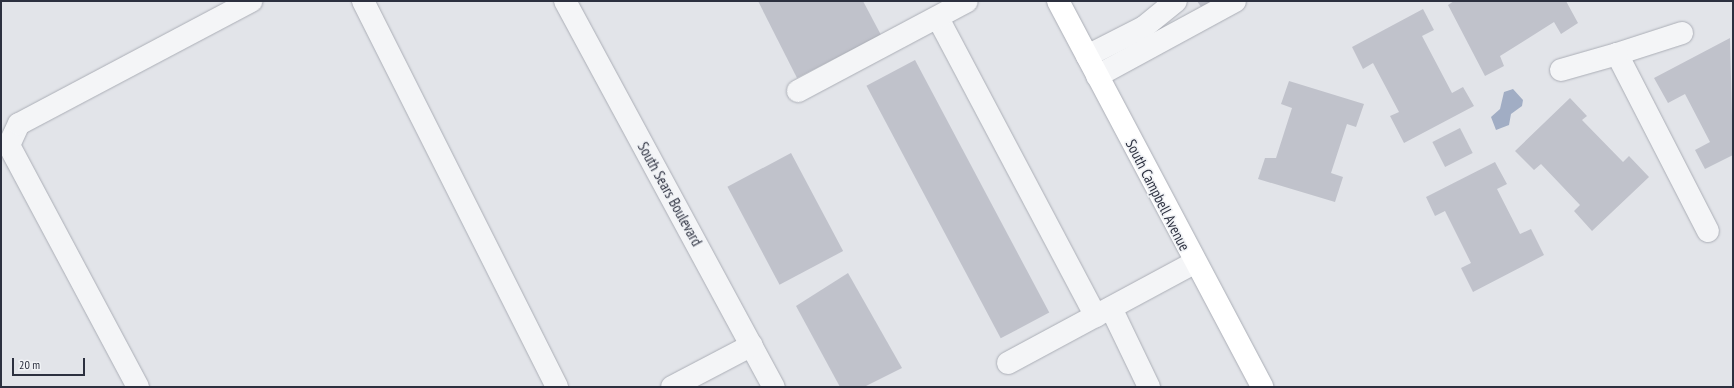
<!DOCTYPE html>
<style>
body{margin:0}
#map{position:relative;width:1734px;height:388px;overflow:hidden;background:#e2e4e9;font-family:"PT Sans Narrow",sans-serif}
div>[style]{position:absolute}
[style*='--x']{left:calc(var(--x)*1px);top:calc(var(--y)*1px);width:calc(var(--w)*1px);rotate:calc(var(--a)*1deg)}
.water>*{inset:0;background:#a1adc4}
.building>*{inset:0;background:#c0c2cb;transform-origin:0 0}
.roads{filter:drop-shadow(0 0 1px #abaeb6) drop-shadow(0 0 1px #abaeb6)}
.minor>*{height:22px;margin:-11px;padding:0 11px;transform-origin:11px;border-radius:11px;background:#f4f5f7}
.major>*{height:22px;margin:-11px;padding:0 11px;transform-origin:11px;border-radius:11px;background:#fff}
span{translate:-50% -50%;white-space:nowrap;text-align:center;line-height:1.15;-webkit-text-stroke:3px #f1f3f6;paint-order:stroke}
.street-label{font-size:15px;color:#2c303f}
.frame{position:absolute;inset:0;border:2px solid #2c303f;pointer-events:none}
.scale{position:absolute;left:12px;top:358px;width:73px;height:18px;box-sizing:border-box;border:2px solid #2c303f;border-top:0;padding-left:5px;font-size:12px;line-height:14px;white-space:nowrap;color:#2c303f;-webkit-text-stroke:3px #f1f3f6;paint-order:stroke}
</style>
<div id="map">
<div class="water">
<i style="clip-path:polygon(1513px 89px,1523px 100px,1522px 106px,1511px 114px,1509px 125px,1496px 130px,1491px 117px,1500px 109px,1504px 92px)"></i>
</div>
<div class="building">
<i style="clip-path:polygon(758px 1px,863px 1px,881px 35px,797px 78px)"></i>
<i style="clip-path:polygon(1197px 1px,1213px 1px,1201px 7px)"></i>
<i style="clip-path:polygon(1454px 1px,1566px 1px,1578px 23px,1561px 34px,1554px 22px,1500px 56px,1504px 66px,1485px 76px,1448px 5px)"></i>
<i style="clip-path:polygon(1423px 9px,1434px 30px,1422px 36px,1452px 93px,1463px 87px,1474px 106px,1404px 143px,1390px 116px,1399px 112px,1373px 63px,1363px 69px,1352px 47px)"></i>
<i style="clip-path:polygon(1730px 38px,1733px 155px,1705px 169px,1695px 150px,1710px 142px,1685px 94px,1668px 103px,1654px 78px)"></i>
<i style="left:915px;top:60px;width:286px;height:55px;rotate:62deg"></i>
<i style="clip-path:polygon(1289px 81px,1364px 104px,1356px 127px,1347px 124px,1331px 173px,1343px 177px,1335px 202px,1258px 179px,1265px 158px,1276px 158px,1292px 108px,1281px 104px)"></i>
<i style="clip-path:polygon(1570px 98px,1587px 116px,1582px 120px,1623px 162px,1629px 156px,1649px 177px,1592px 231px,1574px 211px,1580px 205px,1541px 164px,1534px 170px,1515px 151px)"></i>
<i style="left:1460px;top:128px;width:28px;height:31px;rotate:63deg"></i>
<i style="left:791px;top:153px;width:111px;height:72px;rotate:62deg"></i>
<i style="clip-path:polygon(1495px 162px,1507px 184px,1497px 189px,1520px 234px,1531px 229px,1544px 255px,1473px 292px,1461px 268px,1471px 263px,1445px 211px,1435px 216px,1426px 197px)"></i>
<i style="clip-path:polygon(848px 273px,902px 368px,864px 387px,840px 387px,796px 306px)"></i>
</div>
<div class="roads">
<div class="minor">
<i style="--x:363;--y:1;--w:432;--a:63.3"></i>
<i style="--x:565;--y:1;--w:439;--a:61.6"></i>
<i style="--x:939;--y:20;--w:335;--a:62.1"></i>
<i style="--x:1682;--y:33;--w:68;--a:162.1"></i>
<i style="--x:1617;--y:54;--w:199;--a:62.8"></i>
<i style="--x:1087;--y:56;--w:64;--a:-27"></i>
<i style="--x:1144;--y:27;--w:41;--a:-39.1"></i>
<i style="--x:1561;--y:70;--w:58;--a:-15.9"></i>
<i style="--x:1097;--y:76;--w:157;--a:-28.5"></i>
<i style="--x:798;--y:91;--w:191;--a:-28"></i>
<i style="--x:1111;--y:308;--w:88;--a:64.3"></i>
<i style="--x:1008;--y:363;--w:211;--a:-28.3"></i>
<i style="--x:138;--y:387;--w:274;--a:-118.1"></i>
<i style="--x:9;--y:145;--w:23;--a:-65"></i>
<i style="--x:19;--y:124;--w:263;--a:-27.9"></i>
<i style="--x:672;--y:387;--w:90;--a:-27.7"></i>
</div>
<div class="major">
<i style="--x:1058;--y:1;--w:437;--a:62.1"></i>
</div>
</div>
<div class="street-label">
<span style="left:670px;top:194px;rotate:61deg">South Sears Boulevard</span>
<span style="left:1158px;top:195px;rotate:63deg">South Campbell Avenue</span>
</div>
<div class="frame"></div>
<div class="scale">20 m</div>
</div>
